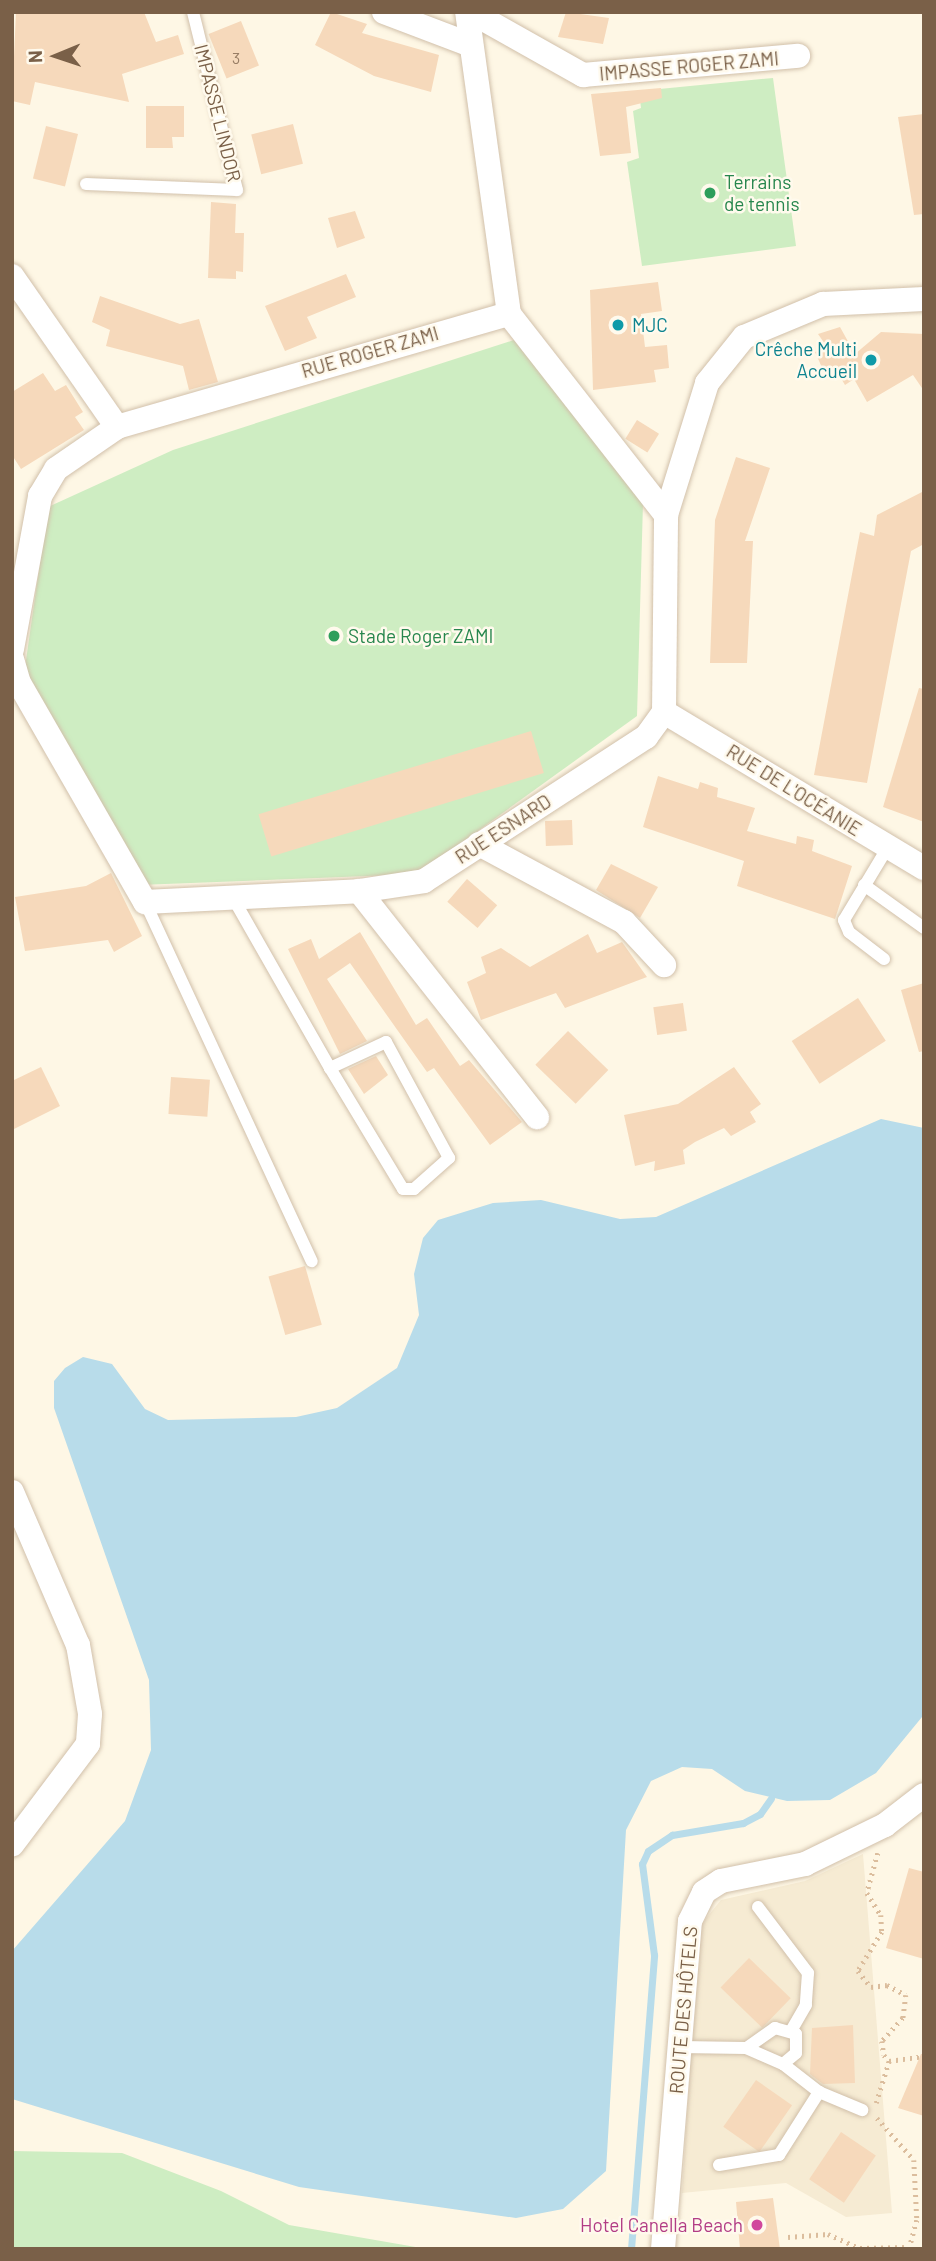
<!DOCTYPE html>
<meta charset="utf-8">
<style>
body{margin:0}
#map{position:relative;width:936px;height:2261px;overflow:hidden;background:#fef7e5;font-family:Barlow,sans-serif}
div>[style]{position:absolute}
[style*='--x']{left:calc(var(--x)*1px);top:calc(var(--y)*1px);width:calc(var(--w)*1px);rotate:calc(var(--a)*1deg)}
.residential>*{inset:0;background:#f6ebd3}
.green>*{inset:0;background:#ceedc2}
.water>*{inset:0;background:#b8dcea}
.stream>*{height:7px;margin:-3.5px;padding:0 3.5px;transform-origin:3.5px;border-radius:3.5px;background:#b8dcea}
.building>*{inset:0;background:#f6d9bb;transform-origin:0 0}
.path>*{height:4.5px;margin-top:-2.25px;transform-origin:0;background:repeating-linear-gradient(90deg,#dbbd9d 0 2px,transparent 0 7px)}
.roads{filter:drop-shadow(0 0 2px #d1c0aa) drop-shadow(0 0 2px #d1c0aa)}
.service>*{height:12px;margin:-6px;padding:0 6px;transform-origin:6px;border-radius:6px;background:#fff}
.minor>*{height:24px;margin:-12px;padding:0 12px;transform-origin:12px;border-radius:12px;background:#fff}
.dots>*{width:19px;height:19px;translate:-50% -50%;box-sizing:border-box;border:4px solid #fffaed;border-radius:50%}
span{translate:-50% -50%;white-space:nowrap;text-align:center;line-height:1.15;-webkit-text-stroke:5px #fffaed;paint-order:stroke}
.number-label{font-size:16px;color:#997e65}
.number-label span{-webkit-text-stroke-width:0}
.street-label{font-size:19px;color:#7a6048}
.leisure-label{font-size:19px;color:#27864d}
.left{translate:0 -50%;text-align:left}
.culture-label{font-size:19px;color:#0d838f}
.right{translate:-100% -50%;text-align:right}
.hotel-label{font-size:19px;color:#b23c85}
.frame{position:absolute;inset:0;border:14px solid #7a6048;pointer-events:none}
.north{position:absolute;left:21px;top:21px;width:70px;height:70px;-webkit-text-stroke:5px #fffaed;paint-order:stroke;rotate:268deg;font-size:19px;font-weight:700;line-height:28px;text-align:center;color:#7a6048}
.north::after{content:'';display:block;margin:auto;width:24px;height:32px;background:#7a6048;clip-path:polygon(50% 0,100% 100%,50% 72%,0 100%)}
</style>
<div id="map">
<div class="residential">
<i style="clip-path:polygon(863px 1854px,892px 2213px,846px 2217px,786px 2183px,682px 2193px,699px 1927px,721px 1900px,805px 1881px)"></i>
</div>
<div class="green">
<i style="clip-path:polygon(773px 78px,796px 246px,642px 266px,627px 162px,639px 158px,633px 111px,641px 108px,639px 91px)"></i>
<i style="clip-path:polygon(514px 340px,643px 503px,637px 716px,418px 874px,139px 885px,23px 681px,48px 507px,173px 450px)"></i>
<i style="clip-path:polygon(12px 2151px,122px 2153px,221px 2191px,289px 2225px,427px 2249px,12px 2249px)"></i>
</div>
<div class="water">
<i style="clip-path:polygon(881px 1119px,924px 1128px,922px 1717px,876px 1773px,830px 1800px,787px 1801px,745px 1791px,712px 1769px,682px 1767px,651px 1781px,626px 1830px,606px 2171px,563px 2209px,516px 2218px,299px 2187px,12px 2099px,12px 1951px,125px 1821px,151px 1750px,149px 1680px,54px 1408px,54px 1381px,65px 1368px,83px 1357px,112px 1364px,145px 1409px,168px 1420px,296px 1417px,337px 1408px,397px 1368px,419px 1315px,414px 1274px,423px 1238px,438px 1220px,493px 1203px,541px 1200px,620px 1219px,656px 1217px)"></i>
</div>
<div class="stream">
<i style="--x:631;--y:2249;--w:295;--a:-85.5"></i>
<i style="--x:654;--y:1955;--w:92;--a:-97.5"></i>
<i style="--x:642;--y:1864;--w:14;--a:-65"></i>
<i style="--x:648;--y:1851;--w:29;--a:-34"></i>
<i style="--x:672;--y:1835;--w:72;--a:-9.6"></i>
<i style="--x:743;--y:1823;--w:19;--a:-28"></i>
<i style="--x:760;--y:1814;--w:19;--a:-55"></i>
</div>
<div class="building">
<i style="clip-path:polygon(16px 12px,144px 12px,156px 42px,178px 35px,184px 54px,122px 74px,129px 102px,35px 82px,30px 105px,12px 101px)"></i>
<i style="clip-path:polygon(331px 12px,367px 24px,362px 33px,439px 55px,431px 92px,374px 76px,315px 45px)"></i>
<i style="clip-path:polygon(566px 12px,609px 18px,603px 44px,558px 37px)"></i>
<i style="left:241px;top:21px;width:48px;height:35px;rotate:68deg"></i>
<i style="clip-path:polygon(661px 88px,662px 98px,626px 107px,631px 153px,600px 156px,591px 94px)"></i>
<i style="clip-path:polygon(146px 106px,184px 106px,184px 137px,172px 137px,173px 148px,146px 148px)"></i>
<i style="clip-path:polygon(924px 114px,924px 214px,914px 215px,898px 117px)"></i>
<i style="left:293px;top:124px;width:41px;height:43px;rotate:76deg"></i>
<i style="left:46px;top:126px;width:33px;height:54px;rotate:14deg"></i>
<i style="clip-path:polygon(211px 202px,236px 204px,235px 233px,244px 233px,243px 272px,236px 271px,236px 279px,208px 278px)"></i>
<i style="clip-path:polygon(355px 211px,365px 238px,337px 248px,328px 218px)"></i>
<i style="clip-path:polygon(346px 274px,356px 297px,307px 317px,317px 338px,285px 351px,265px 306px)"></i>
<i style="clip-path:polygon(658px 282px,662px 311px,641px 314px,645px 347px,667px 345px,669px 368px,654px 370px,656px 382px,593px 390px,590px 290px)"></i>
<i style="clip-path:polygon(100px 296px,180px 324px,199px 319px,218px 382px,189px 390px,183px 366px,106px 346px,110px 330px,92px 322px)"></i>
<i style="clip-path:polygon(840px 327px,855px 354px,881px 332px,924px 334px,924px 391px,913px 375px,867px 402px,854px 379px,845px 385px,835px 368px,824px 372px,815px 352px,827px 347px,818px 334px)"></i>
<i style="clip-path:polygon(43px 373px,55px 391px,66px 385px,83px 412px,75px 417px,84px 430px,21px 469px,12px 455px,12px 392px)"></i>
<i style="left:637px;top:420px;width:26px;height:22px;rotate:32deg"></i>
<i style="clip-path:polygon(736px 457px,770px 468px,745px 541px,753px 541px,747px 663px,710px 663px,715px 520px)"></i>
<i style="clip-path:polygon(924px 491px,924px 544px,911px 551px,867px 783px,814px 775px,860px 532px,874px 536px,877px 515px)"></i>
<i style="clip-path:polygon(919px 688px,924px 689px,924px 822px,883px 807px)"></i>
<i style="left:531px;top:731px;width:44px;height:285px;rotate:73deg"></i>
<i style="clip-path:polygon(658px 776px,698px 789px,700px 782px,718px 788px,717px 797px,755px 808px,747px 831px,796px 844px,797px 836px,814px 840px,812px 851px,852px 866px,835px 919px,737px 886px,744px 861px,643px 827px)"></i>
<i style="left:572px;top:820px;width:25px;height:27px;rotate:88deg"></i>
<i style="clip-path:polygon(611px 864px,658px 887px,640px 918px,596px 890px)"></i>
<i style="clip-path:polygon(111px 873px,142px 936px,114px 952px,108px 940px,25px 951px,15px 897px,86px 886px)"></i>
<i style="left:467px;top:879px;width:40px;height:30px;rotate:41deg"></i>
<i style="clip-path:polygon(360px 932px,416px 1025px,427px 1018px,460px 1066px,469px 1060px,522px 1122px,490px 1145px,434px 1068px,427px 1072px,350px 963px,327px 979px,367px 1041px,340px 1054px,288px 949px,311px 939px,319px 959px)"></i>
<i style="clip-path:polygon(588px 934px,597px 953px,622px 942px,647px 977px,565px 1008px,556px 993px,481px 1020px,467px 982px,486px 973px,481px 957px,501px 948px,530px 967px)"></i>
<i style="clip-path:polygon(924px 983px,924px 1051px,919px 1052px,901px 990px)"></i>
<i style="left:858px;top:998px;width:51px;height:79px;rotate:57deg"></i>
<i style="left:683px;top:1003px;width:28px;height:30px;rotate:82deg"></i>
<i style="left:568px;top:1031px;width:56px;height:47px;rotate:44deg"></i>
<i style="clip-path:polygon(376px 1056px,388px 1075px,364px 1094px,348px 1069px)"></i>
<i style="clip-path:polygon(41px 1067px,60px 1106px,12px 1130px,12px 1081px)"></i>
<i style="clip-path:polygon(734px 1067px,761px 1104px,750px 1112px,756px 1122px,731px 1136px,724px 1128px,695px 1142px,683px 1150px,685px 1164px,654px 1171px,655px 1161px,635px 1166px,624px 1115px,678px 1104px)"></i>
<i style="left:171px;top:1077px;width:39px;height:37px;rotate:4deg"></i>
<i style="left:305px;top:1266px;width:61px;height:38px;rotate:74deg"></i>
<i style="clip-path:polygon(909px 1868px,924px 1872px,924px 1959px,886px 1948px)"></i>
<i style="left:749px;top:1958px;width:58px;height:41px;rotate:44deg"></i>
<i style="clip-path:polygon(853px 2025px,855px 2083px,823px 2084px,810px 2074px,812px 2028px)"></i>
<i style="clip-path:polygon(921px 2054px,924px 2054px,924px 2116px,898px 2108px)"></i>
<i style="left:756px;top:2080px;width:44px;height:57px;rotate:35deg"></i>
<i style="left:841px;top:2132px;width:42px;height:57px;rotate:34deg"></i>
<i style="clip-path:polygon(773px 2198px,780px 2249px,740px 2249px,736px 2202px)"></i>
</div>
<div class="path">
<i style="--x:878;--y:1853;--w:41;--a:105.4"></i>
<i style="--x:867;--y:1893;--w:26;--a:58"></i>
<i style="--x:881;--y:1915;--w:17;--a:87"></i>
<i style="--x:882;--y:1932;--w:46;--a:121.6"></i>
<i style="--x:858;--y:1971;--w:21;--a:51"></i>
<i style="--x:871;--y:1987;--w:16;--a:-7"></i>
<i style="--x:887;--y:1985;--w:21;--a:28"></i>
<i style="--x:906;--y:1995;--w:23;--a:97"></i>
<i style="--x:903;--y:2018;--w:31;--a:132"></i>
<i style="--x:882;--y:2041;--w:14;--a:82"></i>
<i style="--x:884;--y:2055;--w:8;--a:50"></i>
<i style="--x:889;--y:2061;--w:35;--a:-8"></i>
<i style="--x:876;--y:2103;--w:44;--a:-72.8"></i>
<i style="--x:877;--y:2118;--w:56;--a:48.6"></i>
<i style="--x:914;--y:2160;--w:60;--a:87.1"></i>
<i style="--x:917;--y:2220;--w:30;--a:105"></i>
<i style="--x:788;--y:2237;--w:40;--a:-4.3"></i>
<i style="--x:828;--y:2234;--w:35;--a:24"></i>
<i style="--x:860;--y:2248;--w:49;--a:-1.2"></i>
</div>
<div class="roads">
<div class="service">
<i style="--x:86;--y:184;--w:151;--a:2.3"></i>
<i style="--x:237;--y:190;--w:183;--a:-103.9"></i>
<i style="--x:864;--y:885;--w:74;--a:35.6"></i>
<i style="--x:233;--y:898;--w:196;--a:60.3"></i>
<i style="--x:330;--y:1068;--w:141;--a:58.9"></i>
<i style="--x:403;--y:1189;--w:11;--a:0"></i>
<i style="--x:414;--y:1189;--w:47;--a:-41.5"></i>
<i style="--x:449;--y:1158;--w:132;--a:-118.5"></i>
<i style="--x:386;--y:1042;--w:62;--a:155.1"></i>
<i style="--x:145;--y:902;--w:396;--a:65.1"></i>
<i style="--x:884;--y:959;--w:44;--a:-142.4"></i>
<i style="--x:849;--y:932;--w:13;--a:-113"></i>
<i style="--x:844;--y:920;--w:85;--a:-58.9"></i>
<i style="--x:758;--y:1907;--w:83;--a:52.9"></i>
<i style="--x:808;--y:1973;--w:32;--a:94"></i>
<i style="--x:806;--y:2005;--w:28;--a:120"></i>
<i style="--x:680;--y:2047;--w:66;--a:0.9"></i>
<i style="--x:746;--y:2048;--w:40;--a:23.4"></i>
<i style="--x:783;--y:2064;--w:17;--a:-40"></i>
<i style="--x:796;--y:2053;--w:19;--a:-90"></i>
<i style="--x:796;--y:2034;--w:22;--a:-164"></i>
<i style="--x:775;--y:2028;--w:35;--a:145"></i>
<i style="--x:783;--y:2064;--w:46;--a:37.9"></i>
<i style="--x:819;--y:2092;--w:47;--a:22.7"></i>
<i style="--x:719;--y:2165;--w:61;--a:-9.5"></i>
<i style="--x:779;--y:2155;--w:75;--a:-57.6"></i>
</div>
<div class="minor">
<i style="--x:384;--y:12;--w:93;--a:20.8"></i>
<i style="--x:471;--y:12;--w:129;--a:29.4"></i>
<i style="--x:583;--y:75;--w:216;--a:-5.1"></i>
<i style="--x:12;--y:276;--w:184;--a:55.2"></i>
<i style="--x:117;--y:427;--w:408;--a:-16.1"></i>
<i style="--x:509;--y:314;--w:305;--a:-97.9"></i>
<i style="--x:666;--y:515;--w:138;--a:-72.7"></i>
<i style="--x:707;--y:383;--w:59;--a:-51.2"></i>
<i style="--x:744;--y:337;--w:86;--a:-22.7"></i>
<i style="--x:823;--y:304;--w:101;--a:-2.8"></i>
<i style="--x:12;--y:649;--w:156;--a:-79.6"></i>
<i style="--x:40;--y:496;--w:31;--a:-59"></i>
<i style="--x:56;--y:469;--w:74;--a:-34.5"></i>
<i style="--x:12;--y:659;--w:25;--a:74"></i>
<i style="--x:19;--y:683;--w:253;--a:60.1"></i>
<i style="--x:145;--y:902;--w:214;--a:-2.9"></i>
<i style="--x:359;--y:891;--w:66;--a:-8.7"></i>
<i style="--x:424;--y:881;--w:265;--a:-33"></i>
<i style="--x:646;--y:737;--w:31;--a:-54"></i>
<i style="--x:664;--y:712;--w:197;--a:-89.4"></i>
<i style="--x:666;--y:515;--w:255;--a:-128"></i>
<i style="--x:664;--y:712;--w:303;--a:31"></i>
<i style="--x:479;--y:844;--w:165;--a:28.3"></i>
<i style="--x:624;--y:922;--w:59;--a:47.1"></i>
<i style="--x:359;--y:891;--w:288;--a:51.8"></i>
<i style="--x:12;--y:1492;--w:167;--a:66.7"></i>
<i style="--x:78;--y:1645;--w:70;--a:80.1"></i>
<i style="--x:90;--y:1714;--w:30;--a:94"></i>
<i style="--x:88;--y:1744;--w:126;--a:127"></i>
<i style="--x:663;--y:2249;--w:329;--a:-85.3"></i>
<i style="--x:690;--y:1921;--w:32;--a:-64"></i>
<i style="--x:704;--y:1892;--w:20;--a:-33"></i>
<i style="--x:721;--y:1881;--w:86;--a:-11.4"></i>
<i style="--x:805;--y:1864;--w:89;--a:-26"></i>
<i style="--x:885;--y:1825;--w:49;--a:-37.6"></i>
</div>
</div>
<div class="dots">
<i style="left:710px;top:193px;background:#2e9e5b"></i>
<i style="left:618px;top:325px;background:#0f9aa8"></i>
<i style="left:871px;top:360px;background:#0f9aa8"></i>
<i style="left:334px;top:636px;background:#2e9e5b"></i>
<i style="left:757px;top:2225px;background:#d1479c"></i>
</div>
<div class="number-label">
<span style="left:236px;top:58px">3</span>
</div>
<div class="street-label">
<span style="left:689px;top:66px;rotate:-5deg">IMPASSE ROGER ZAMI</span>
<span style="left:218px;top:113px;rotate:76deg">IMPASSE LINDOR</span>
<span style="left:370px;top:352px;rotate:-16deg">RUE ROGER ZAMI</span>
<span style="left:794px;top:790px;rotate:32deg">RUE DE L'OCÉANIE</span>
<span style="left:503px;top:829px;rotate:-33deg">RUE ESNARD</span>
<span style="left:683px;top:2010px;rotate:-85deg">ROUTE DES HÔTELS</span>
</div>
<div class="leisure-label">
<span class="left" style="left:724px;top:193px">Terrains<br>de tennis</span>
<span class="left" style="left:348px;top:636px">Stade Roger ZAMI</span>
</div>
<div class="culture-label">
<span class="left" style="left:632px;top:325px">MJC</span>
<span class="right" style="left:857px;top:360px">Crêche Multi<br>Accueil</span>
</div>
<div class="hotel-label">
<span class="right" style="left:743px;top:2225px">Hotel Canella Beach</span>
</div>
<div class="frame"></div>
<div class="north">N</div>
</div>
